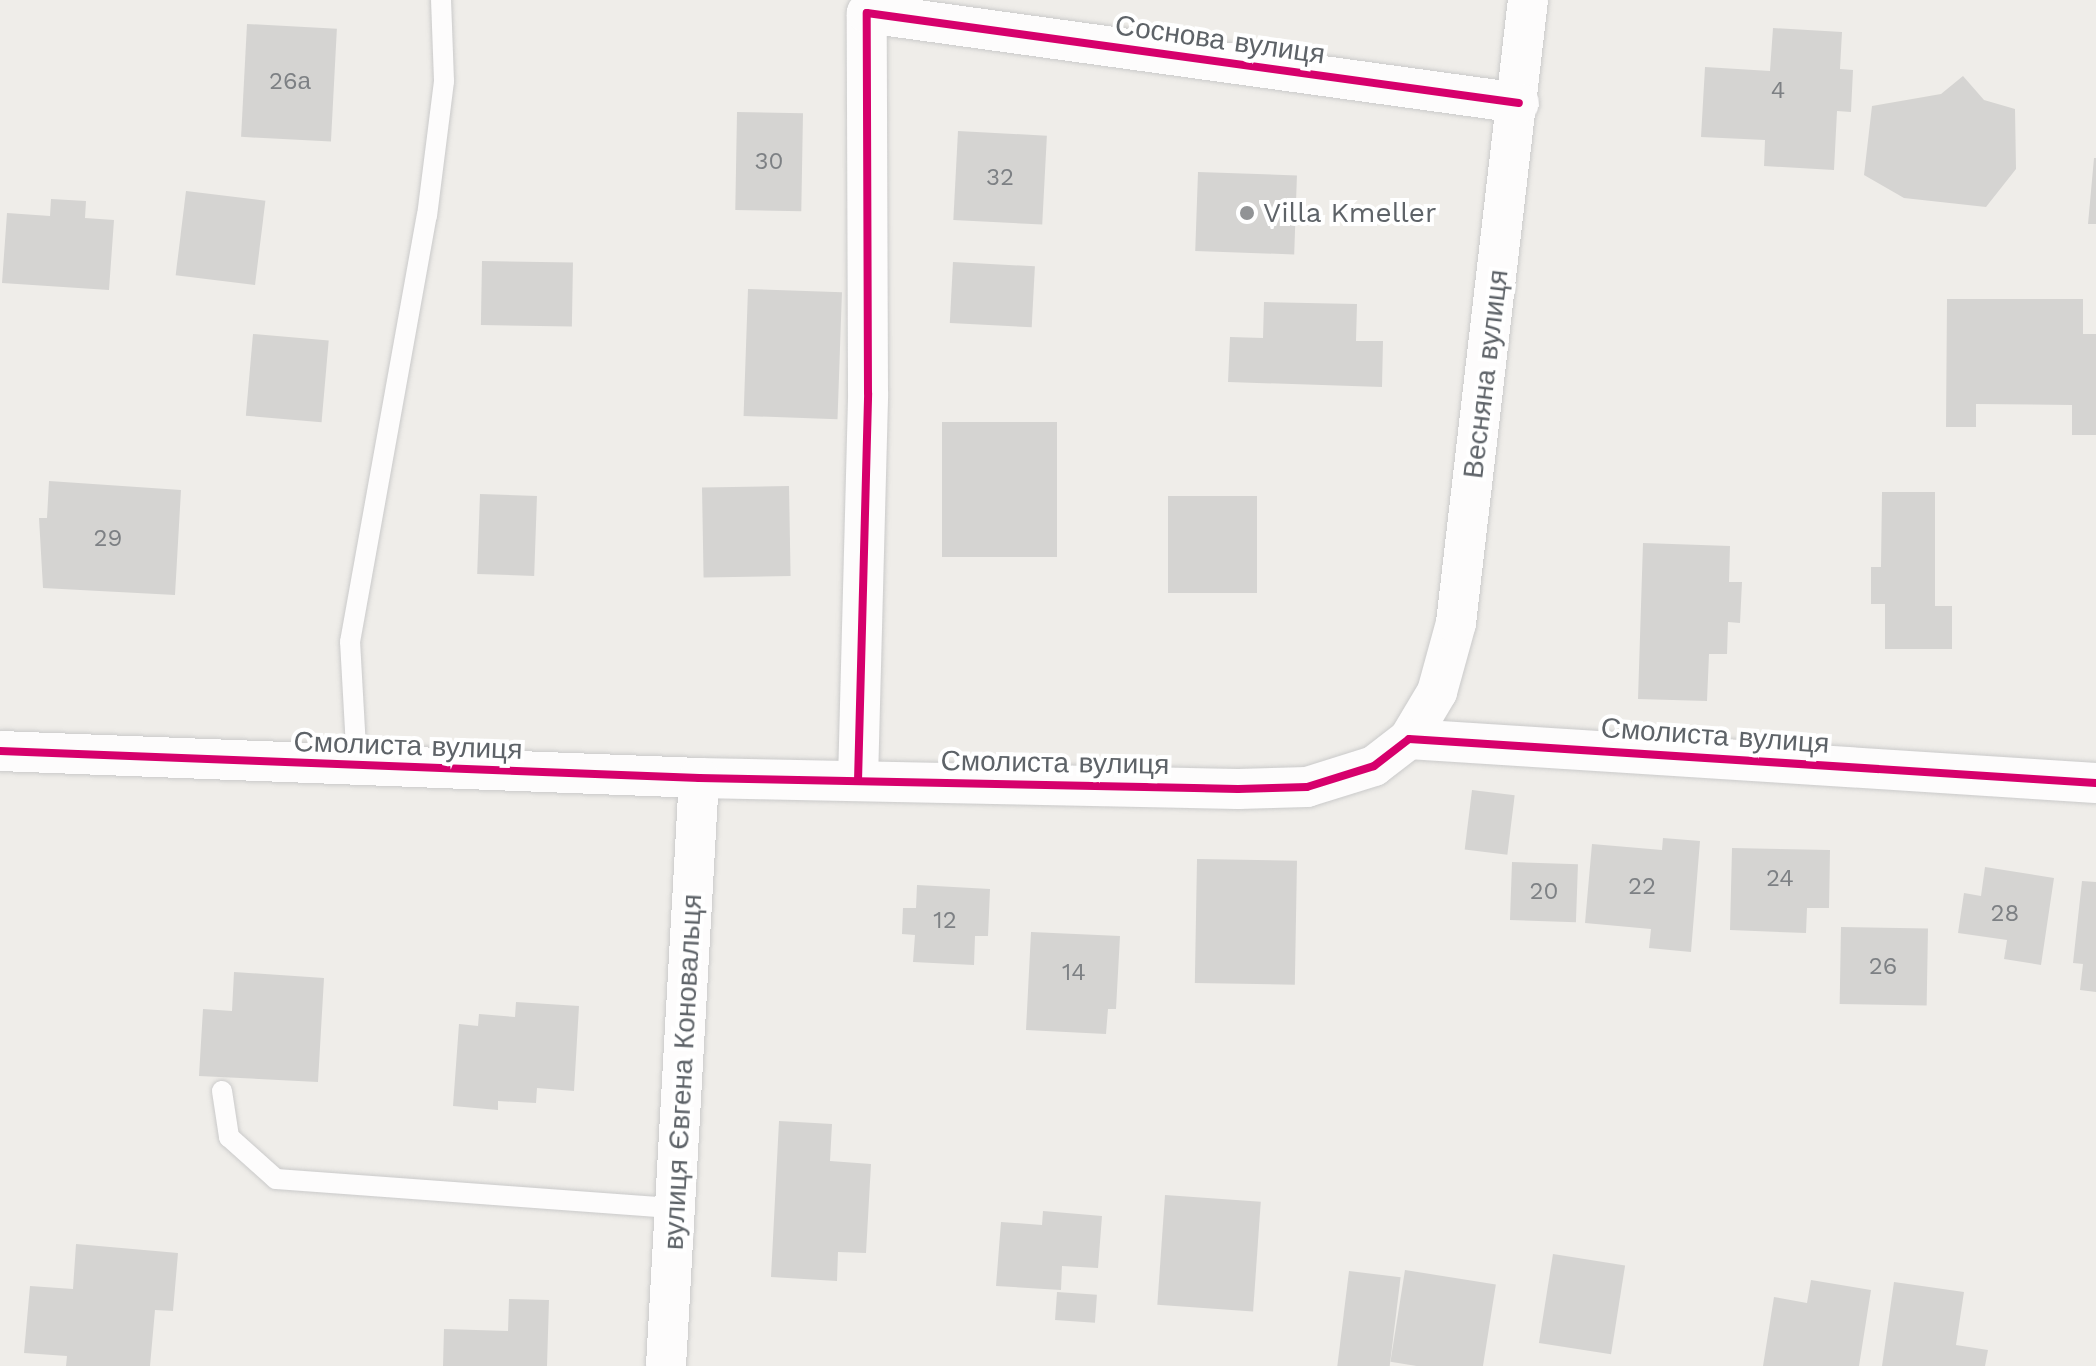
<!DOCTYPE html>
<meta charset="utf-8">
<style>
body{margin:0}
#map{position:relative;width:2096px;height:1366px;overflow:hidden;background:#efede9;font-family:"Work Sans",sans-serif}
div>[style]{position:absolute}
[style*='--x']{left:calc(var(--x)*1px);top:calc(var(--y)*1px);width:calc(var(--w)*1px);rotate:calc(var(--a)*1deg)}
.building>*{inset:0;background:#d5d4d2;transform-origin:0 0}
.roads{filter:drop-shadow(0 0 2px #cacaca) drop-shadow(0 0 2px #cacaca)}
.lane>*{height:20px;margin:-10px;padding:0 10px;transform-origin:10px;border-radius:10px;background:#fdfcfc}
.street>*{height:40px;margin:-20px;padding:0 20px;transform-origin:20px;border-radius:20px;background:#fdfcfc}
.cycleway>*{height:8px;margin:-4px;padding:0 4px;transform-origin:4px;border-radius:4px;background:#d6006c}
.dots>*{width:22px;height:22px;translate:-50% -50%;box-sizing:border-box;border:4px solid #fff;border-radius:50%}
span{translate:-50% -50%;white-space:nowrap;text-align:center;line-height:1.15;-webkit-text-stroke:8px #fff;paint-order:stroke}
.number-label{font-size:24px;color:#7d8084}
.number-label span{-webkit-text-stroke-width:0}
.street-label{font-size:28px;color:#5e6368}
.poi-label{font-size:28px;color:#5e6368}
.left{translate:0 -50%;text-align:left}
</style>
<div id="map">
<div class="building">
<i style="left:247px;top:24px;width:90px;height:113px;rotate:3deg"></i>
<i style="clip-path:polygon(1773px 28px,1842px 32px,1840px 69px,1853px 70px,1851px 112px,1837px 111px,1834px 170px,1764px 166px,1765px 140px,1701px 137px,1705px 67px,1770px 71px)"></i>
<i style="clip-path:polygon(1963px 76px,1984px 100px,2015px 109px,2016px 169px,1986px 207px,1904px 198px,1864px 175px,1872px 106px,1941px 94px)"></i>
<i style="left:737px;top:112px;width:66px;height:98px;rotate:1deg"></i>
<i style="left:958px;top:131px;width:89px;height:89px;rotate:3deg"></i>
<i style="clip-path:polygon(2094px 158px,2096px 158px,2096px 224px,2088px 224px)"></i>
<i style="left:1198px;top:172px;width:99px;height:79px;rotate:2deg"></i>
<i style="left:186px;top:191px;width:80px;height:85px;rotate:7deg"></i>
<i style="clip-path:polygon(51px 199px,86px 201px,85px 218px,114px 220px,109px 290px,2px 283px,7px 213px,50px 216px)"></i>
<i style="left:482px;top:261px;width:91px;height:64px;rotate:1deg"></i>
<i style="left:953px;top:262px;width:82px;height:61px;rotate:3deg"></i>
<i style="left:748px;top:289px;width:94px;height:127px;rotate:2deg"></i>
<i style="clip-path:polygon(1947px 299px,2083px 299px,2083px 334px,2096px 334px,2096px 435px,2072px 435px,2072px 405px,1976px 404px,1976px 427px,1946px 427px)"></i>
<i style="clip-path:polygon(1264px 302px,1357px 304px,1356px 341px,1383px 341px,1382px 387px,1228px 382px,1230px 337px,1263px 338px)"></i>
<i style="left:253px;top:334px;width:76px;height:82px;rotate:5deg"></i>
<i style="left:942px;top:422px;width:115px;height:135px"></i>
<i style="clip-path:polygon(49px 481px,181px 490px,175px 595px,43px 588px,39px 518px,47px 518px)"></i>
<i style="left:789px;top:486px;width:90px;height:87px;rotate:89deg"></i>
<i style="clip-path:polygon(1882px 492px,1935px 492px,1935px 606px,1952px 606px,1952px 649px,1885px 649px,1885px 604px,1871px 604px,1871px 567px,1881px 567px)"></i>
<i style="left:480px;top:494px;width:57px;height:80px;rotate:2deg"></i>
<i style="left:1168px;top:496px;width:89px;height:97px"></i>
<i style="clip-path:polygon(1643px 543px,1730px 546px,1729px 582px,1742px 582px,1740px 623px,1728px 622px,1727px 654px,1709px 654px,1707px 701px,1638px 699px)"></i>
<i style="left:1472px;top:790px;width:43px;height:60px;rotate:7deg"></i>
<i style="clip-path:polygon(1663px 838px,1700px 841px,1691px 952px,1649px 948px,1651px 929px,1585px 923px,1592px 844px,1662px 850px)"></i>
<i style="clip-path:polygon(1732px 848px,1830px 850px,1829px 908px,1807px 908px,1806px 933px,1730px 930px)"></i>
<i style="left:1197px;top:859px;width:100px;height:124px;rotate:1deg"></i>
<i style="left:1512px;top:862px;width:66px;height:58px;rotate:2deg"></i>
<i style="clip-path:polygon(1985px 867px,2054px 878px,2041px 965px,2004px 959px,2007px 940px,1958px 933px,1964px 893px,1981px 896px)"></i>
<i style="clip-path:polygon(2082px 881px,2096px 882px,2096px 992px,2080px 990px,2083px 964px,2073px 963px)"></i>
<i style="clip-path:polygon(917px 885px,990px 889px,988px 936px,975px 936px,974px 965px,913px 962px,915px 935px,902px 934px,903px 908px,916px 908px)"></i>
<i style="left:1841px;top:927px;width:87px;height:77px;rotate:1deg"></i>
<i style="clip-path:polygon(1031px 932px,1120px 936px,1116px 1009px,1108px 1009px,1106px 1034px,1026px 1030px)"></i>
<i style="clip-path:polygon(234px 972px,324px 978px,318px 1082px,199px 1076px,203px 1009px,232px 1011px)"></i>
<i style="clip-path:polygon(516px 1002px,579px 1006px,574px 1091px,537px 1088px,536px 1103px,498px 1101px,498px 1110px,453px 1106px,459px 1024px,478px 1026px,479px 1014px,515px 1017px)"></i>
<i style="clip-path:polygon(779px 1121px,832px 1124px,830px 1161px,871px 1164px,866px 1253px,838px 1252px,837px 1281px,771px 1277px)"></i>
<i style="left:1165px;top:1195px;width:96px;height:110px;rotate:4deg"></i>
<i style="clip-path:polygon(1043px 1211px,1102px 1216px,1098px 1268px,1062px 1266px,1061px 1290px,996px 1286px,1001px 1222px,1042px 1225px)"></i>
<i style="clip-path:polygon(76px 1244px,178px 1253px,173px 1311px,155px 1310px,150px 1366px,66px 1366px,67px 1356px,24px 1353px,30px 1286px,73px 1289px)"></i>
<i style="left:1553px;top:1254px;width:73px;height:90px;rotate:9deg"></i>
<i style="left:1405px;top:1270px;width:92px;height:93px;rotate:9deg"></i>
<i style="left:1349px;top:1271px;width:52px;height:96px;rotate:7deg"></i>
<i style="clip-path:polygon(1811px 1280px,1871px 1290px,1859px 1366px,1763px 1366px,1774px 1297px,1807px 1303px)"></i>
<i style="clip-path:polygon(1894px 1282px,1964px 1292px,1956px 1345px,1988px 1350px,1985px 1366px,1882px 1366px)"></i>
<i style="left:1057px;top:1292px;width:40px;height:28px;rotate:4deg"></i>
<i style="clip-path:polygon(509px 1299px,549px 1300px,547px 1366px,443px 1366px,444px 1329px,508px 1331px)"></i>
</div>
<div class="roads">
<div class="lane">
<i style="--x:357;--y:766;--w:124;--a:-93.2"></i>
<i style="--x:350;--y:642;--w:433;--a:-79.8"></i>
<i style="--x:427;--y:216;--w:136;--a:-82.8"></i>
<i style="--x:444;--y:81;--w:81;--a:-92.1"></i>
<i style="--x:222;--y:1091;--w:47;--a:81.3"></i>
<i style="--x:229;--y:1137;--w:63;--a:41.8"></i>
<i style="--x:276;--y:1179;--w:400;--a:4.2"></i>
</div>
<div class="street">
<i style="--x:1409;--y:739;--w:55;--a:-59.2"></i>
<i style="--x:1437;--y:692;--w:72;--a:-74.6"></i>
<i style="--x:1456;--y:623;--w:627;--a:-83.41"></i>
<i style="--x:0;--y:751;--w:700;--a:2.21"></i>
<i style="--x:699;--y:778;--w:539;--a:1.17"></i>
<i style="--x:1238;--y:789;--w:69;--a:-1.7"></i>
<i style="--x:1307;--y:787;--w:70;--a:-17.4"></i>
<i style="--x:1374;--y:766;--w:44;--a:-37.6"></i>
<i style="--x:1409;--y:739;--w:688;--a:3.66"></i>
<i style="--x:858;--y:781;--w:388;--a:-88.5"></i>
<i style="--x:868;--y:393;--w:380;--a:-90.2"></i>
<i style="--x:867;--y:13;--w:658;--a:7.86"></i>
<i style="--x:666;--y:1366;--w:589;--a:-86.79"></i>
</div>
</div>
<div class="cycleway">
<i style="--x:0;--y:751;--w:700;--a:2.21"></i>
<i style="--x:699;--y:778;--w:539;--a:1.17"></i>
<i style="--x:1238;--y:789;--w:69;--a:-1.7"></i>
<i style="--x:1307;--y:787;--w:70;--a:-17.4"></i>
<i style="--x:1374;--y:766;--w:44;--a:-37.6"></i>
<i style="--x:1409;--y:739;--w:688;--a:3.66"></i>
<i style="--x:858;--y:781;--w:388;--a:-88.5"></i>
<i style="--x:868;--y:393;--w:380;--a:-90.2"></i>
<i style="--x:867;--y:13;--w:658;--a:7.86"></i>
</div>
<div class="dots">
<i style="left:1247px;top:213px;background:#919395"></i>
</div>
<div class="number-label">
<span style="left:290px;top:82px">26а</span>
<span style="left:1778px;top:91px">4</span>
<span style="left:769px;top:162px">30</span>
<span style="left:1000px;top:178px">32</span>
<span style="left:108px;top:539px">29</span>
<span style="left:1780px;top:879px">24</span>
<span style="left:1642px;top:887px">22</span>
<span style="left:1544px;top:892px">20</span>
<span style="left:2005px;top:914px">28</span>
<span style="left:945px;top:921px">12</span>
<span style="left:1883px;top:967px">26</span>
<span style="left:1074px;top:973px">14</span>
</div>
<div class="street-label">
<span style="left:1220px;top:40px;rotate:8deg">Соснова вулиця</span>
<span style="left:1486px;top:374px;rotate:-83deg">Весняна вулиця</span>
<span style="left:1715px;top:736px;rotate:4deg">Смолиста вулиця</span>
<span style="left:408px;top:746px;rotate:2deg">Смолиста вулиця</span>
<span style="left:1055px;top:763px;rotate:1deg">Смолиста вулиця</span>
<span style="left:683px;top:1072px;rotate:-87deg">вулиця Євгена Коновальця</span>
</div>
<div class="poi-label">
<span class="left" style="left:1263px;top:213px">Villa Kmeller</span>
</div>
</div>
